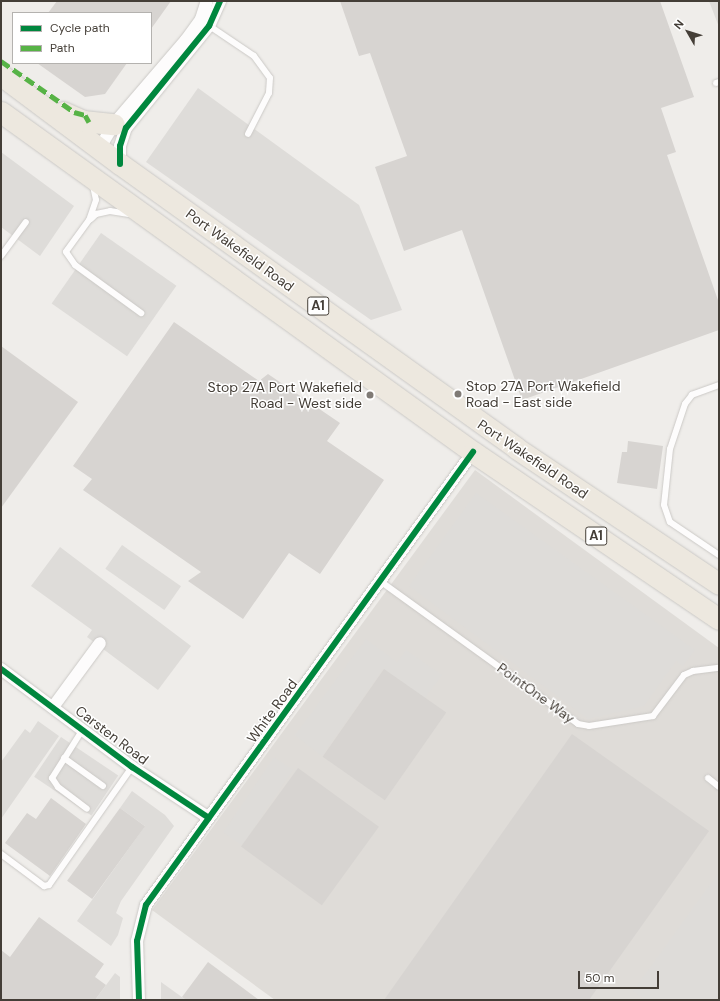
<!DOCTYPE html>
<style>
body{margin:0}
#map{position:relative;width:720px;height:1001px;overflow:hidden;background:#efedea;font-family:"DM Sans",sans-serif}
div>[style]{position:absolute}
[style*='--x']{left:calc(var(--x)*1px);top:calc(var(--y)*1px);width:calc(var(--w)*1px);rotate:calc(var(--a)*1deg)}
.industrial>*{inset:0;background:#dfdcd8}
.parking>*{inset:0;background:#dedcd9;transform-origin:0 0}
.building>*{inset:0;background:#d7d4d1;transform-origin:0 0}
.roads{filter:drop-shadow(0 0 1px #cbc9c6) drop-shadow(0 0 1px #cbc9c6)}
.service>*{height:6px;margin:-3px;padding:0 3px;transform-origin:3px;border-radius:3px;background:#fdfcfc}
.minor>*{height:12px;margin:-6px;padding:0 6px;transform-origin:6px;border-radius:6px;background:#fdfcfc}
.trunk>*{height:21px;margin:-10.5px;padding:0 10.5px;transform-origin:10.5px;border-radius:10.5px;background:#ede8df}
.quiet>*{height:5px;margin-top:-2.5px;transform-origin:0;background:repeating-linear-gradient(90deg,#57b346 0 10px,transparent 0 15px)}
.cycleway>*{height:6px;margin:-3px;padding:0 3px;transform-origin:3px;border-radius:3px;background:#00873e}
.dots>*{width:11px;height:11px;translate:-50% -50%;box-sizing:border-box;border:2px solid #fff;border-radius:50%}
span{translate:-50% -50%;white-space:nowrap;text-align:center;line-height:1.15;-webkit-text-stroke:3px #fff;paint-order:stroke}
.shield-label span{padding:1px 3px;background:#fff;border:1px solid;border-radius:3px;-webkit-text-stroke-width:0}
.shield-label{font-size:13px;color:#443e37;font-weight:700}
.street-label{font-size:14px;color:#443e37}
.poi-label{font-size:14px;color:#443e37}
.left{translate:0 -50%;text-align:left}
.right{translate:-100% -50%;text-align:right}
.frame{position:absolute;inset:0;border:2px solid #443e37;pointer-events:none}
.legend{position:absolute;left:12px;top:12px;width:140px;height:52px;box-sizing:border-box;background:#fff;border:1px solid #b4b2af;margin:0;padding:5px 7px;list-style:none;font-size:12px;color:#443e37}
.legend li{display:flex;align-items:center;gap:8px;height:20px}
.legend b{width:20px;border:1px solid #b4b2af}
.north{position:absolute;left:668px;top:12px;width:40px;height:40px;-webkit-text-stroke:3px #fff;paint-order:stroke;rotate:309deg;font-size:11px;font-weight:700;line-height:16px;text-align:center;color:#443e37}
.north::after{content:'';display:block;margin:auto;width:14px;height:18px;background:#443e37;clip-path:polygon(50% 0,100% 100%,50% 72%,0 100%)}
.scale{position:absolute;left:578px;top:971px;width:81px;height:18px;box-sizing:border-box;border:2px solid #443e37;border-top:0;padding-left:5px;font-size:12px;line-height:14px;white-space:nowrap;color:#443e37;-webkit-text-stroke:3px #fff;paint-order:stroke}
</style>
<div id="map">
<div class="industrial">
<i style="clip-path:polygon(475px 470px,719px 648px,719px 1000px,275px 1000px,152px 910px)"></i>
</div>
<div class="parking">
<i style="clip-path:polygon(709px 1px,719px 1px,719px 27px)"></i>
<i style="clip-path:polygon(198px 88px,359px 205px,402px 310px,371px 320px,146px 162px)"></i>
<i style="clip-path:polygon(1px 152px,74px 206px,40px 256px,1px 227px)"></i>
<i style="left:101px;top:233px;width:92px;height:86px;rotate:35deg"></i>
<i style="clip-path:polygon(476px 493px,695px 650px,683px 666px,676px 661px,644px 706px,588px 719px,409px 586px)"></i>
<i style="left:122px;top:545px;width:72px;height:29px;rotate:35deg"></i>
<i style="clip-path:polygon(60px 547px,191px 646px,158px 690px,87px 637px,92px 630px,31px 586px)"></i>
<i style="clip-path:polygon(366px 639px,397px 662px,406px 650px,442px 675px,425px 698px,383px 669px,322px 756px,295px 735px)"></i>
<i style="clip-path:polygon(38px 721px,59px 736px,1px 819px,1px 762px,25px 729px,30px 733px)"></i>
<i style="left:61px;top:737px;width:69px;height:48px;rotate:34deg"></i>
<i style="left:274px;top:757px;width:23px;height:91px;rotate:34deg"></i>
<i style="clip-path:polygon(132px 791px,165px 815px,174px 826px,121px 901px,116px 913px,123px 918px,118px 935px,111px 946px,77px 921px,145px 826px,120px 808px)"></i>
<i style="clip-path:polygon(719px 872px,719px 1000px,645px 1000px,633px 991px)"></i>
<i style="clip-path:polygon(115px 973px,120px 977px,120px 1000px,95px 1000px)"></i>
<i style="clip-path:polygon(161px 982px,186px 1000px,161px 1000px)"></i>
</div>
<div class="building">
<i style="clip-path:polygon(57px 1px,171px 1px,151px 29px,151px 13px,48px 13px)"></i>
<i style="clip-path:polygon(340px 1px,660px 1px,694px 97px,661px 108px,676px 152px,667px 155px,719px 303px,719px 330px,522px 400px,462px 230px,404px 251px,375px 167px,407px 156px,370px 53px,359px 56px)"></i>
<i style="clip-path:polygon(37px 63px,127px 63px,105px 94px,85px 97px)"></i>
<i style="clip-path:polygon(174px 322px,259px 381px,268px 374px,340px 423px,327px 441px,384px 480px,320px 574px,289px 553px,243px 619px,188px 581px,201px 572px,83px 490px,92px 479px,73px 466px)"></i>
<i style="clip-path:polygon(1px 346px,78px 402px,1px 508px)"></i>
<i style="clip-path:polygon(628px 441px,663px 446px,657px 489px,617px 483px,622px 452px,627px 452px)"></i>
<i style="left:384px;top:669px;width:76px;height:107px;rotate:35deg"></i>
<i style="clip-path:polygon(572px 734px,709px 831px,589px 1000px,384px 1000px)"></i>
<i style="left:298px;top:768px;width:100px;height:97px;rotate:36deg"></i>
<i style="clip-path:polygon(51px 798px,86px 824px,50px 876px,5px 843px,27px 813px,36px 819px)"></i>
<i style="left:120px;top:808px;width:31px;height:90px;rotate:36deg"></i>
<i style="clip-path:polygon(39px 917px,104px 964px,95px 977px,106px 985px,95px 1000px,1px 1000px,1px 950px,10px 957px)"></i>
<i style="clip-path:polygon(208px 962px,259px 1000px,186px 1000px,182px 997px)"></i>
</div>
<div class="roads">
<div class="service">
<i style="--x:208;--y:25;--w:55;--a:34"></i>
<i style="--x:254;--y:56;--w:27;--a:54"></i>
<i style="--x:270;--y:78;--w:15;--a:94"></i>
<i style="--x:269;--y:93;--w:46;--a:117.1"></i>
<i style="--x:716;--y:83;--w:3;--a:-18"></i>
<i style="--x:93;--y:186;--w:14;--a:78"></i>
<i style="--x:96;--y:200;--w:21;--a:109"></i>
<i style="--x:89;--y:220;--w:39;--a:126"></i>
<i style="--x:66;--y:252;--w:16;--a:55"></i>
<i style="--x:75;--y:265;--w:82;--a:36"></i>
<i style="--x:91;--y:219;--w:7;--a:-45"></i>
<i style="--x:96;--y:214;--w:14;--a:-12"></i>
<i style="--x:110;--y:211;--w:19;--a:9"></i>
<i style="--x:1;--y:256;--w:42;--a:-53.7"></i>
<i style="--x:719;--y:385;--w:29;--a:160"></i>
<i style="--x:692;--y:395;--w:11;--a:128"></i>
<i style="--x:685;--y:404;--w:47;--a:108.4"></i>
<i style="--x:670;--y:449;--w:56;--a:96.1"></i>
<i style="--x:664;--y:505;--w:18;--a:71"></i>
<i style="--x:670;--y:522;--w:59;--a:34"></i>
<i style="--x:380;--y:581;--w:244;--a:35.8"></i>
<i style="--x:578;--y:724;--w:11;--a:10"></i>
<i style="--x:589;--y:726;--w:65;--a:-8.9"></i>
<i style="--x:653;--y:716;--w:51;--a:-52.9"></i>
<i style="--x:684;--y:675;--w:10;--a:-24"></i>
<i style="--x:693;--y:671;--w:26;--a:-7"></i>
<i style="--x:83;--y:729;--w:58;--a:122.3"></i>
<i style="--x:52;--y:778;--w:11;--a:56"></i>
<i style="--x:58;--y:787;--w:36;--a:37"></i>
<i style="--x:64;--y:758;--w:48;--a:35.7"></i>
<i style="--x:708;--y:778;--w:14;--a:39"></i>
<i style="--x:1;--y:854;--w:54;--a:36.7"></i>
<i style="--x:44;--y:886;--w:5;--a:-11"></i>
<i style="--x:49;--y:885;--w:144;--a:-54.9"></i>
</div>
<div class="minor">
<i style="--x:99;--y:149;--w:29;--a:-59"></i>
<i style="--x:114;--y:124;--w:111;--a:-49.4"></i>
<i style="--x:186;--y:40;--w:26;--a:-54"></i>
<i style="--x:201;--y:19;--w:19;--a:-72"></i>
<i style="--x:120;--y:164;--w:18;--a:-90"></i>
<i style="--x:120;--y:146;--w:19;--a:-72"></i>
<i style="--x:126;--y:128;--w:132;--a:-50.9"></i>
<i style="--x:209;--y:26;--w:27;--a:-66"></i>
<i style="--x:1;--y:669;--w:164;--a:36.8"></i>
<i style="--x:132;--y:767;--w:92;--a:33.5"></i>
<i style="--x:53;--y:707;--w:79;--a:-53.7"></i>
<i style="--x:139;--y:1000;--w:59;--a:-91.9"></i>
<i style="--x:137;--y:941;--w:37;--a:-76"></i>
<i style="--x:146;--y:905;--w:559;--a:-54.18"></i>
</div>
<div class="trunk">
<i style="--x:1;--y:75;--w:149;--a:36.8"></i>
<i style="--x:120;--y:164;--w:487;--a:35.6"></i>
<i style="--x:516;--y:448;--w:244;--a:33.8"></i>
<i style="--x:1;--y:112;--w:582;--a:35.77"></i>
<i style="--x:473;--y:452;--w:297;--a:34.2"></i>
<i style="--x:63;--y:112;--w:22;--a:24"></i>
<i style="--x:83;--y:121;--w:31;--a:6"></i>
</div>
</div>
<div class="quiet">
<i style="--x:1;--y:61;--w:89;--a:34.9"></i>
<i style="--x:74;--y:112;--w:11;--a:15"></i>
<i style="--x:85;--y:115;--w:8;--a:60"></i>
</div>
<div class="cycleway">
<i style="--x:120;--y:164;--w:18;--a:-90"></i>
<i style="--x:120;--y:146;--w:19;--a:-72"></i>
<i style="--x:126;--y:128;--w:132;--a:-50.9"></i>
<i style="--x:209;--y:26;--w:27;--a:-66"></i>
<i style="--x:1;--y:669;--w:164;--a:36.8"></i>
<i style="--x:132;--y:767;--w:92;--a:33.5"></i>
<i style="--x:139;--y:1000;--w:59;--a:-91.9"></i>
<i style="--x:137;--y:941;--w:37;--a:-76"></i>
<i style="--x:146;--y:905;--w:559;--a:-54.18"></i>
</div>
<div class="dots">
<i style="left:458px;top:394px;background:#807b76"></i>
<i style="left:370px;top:395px;background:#807b76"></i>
</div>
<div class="shield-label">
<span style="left:318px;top:306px">A1</span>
<span style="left:596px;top:536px">A1</span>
</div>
<div class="street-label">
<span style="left:240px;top:250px;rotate:36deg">Port Wakefield Road</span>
<span style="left:533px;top:459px;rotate:34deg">Port Wakefield Road</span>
<span style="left:536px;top:693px;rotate:36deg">PointOne Way</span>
<span style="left:272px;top:711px;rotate:-54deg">White Road</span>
<span style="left:112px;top:735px;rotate:37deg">Carsten Road</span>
</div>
<div class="poi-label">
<span class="left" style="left:466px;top:394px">Stop 27A Port Wakefield<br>Road - East side</span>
<span class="right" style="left:362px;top:395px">Stop 27A Port Wakefield<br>Road - West side</span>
</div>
<div class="frame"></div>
<ul class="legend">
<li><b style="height:5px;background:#00873e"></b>Cycle path</li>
<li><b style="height:5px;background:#57b346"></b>Path</li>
</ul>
<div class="north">N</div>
<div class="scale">50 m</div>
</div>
